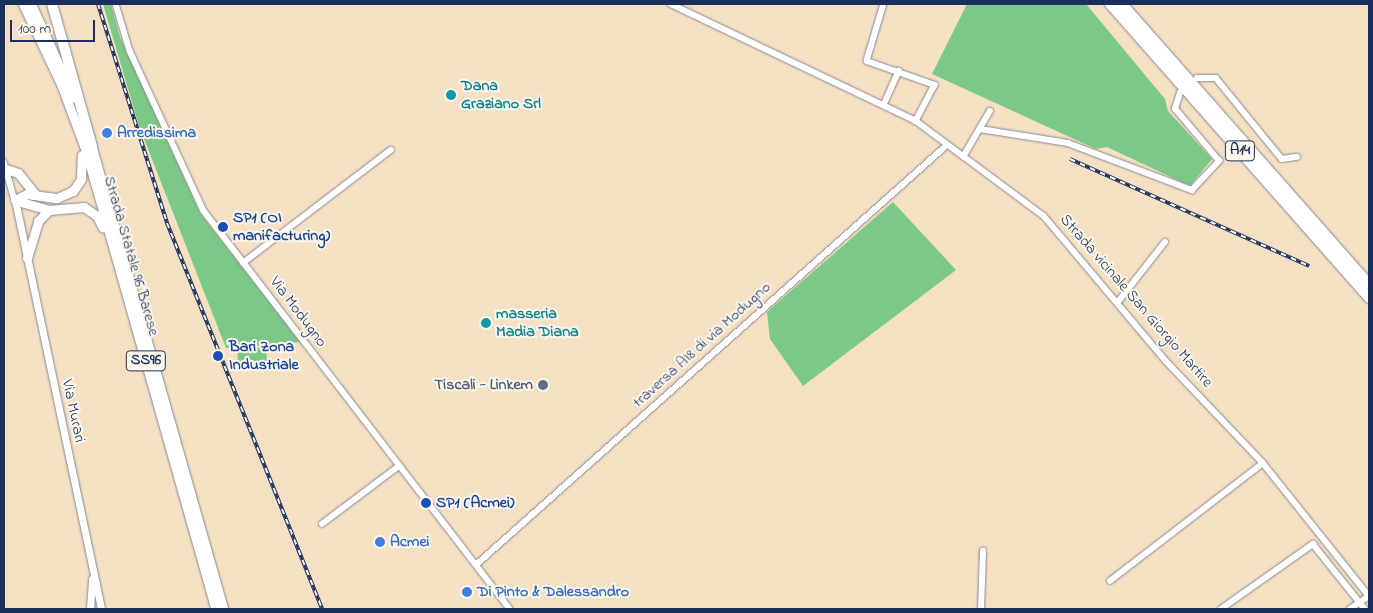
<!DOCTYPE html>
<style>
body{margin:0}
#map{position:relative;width:1373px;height:613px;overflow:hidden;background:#f5e0c4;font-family:"Indie Flower",sans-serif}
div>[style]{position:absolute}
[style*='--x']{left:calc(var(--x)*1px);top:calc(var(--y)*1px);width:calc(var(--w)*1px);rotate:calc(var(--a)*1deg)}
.green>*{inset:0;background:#7cc886;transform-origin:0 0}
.roads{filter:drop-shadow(0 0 1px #888891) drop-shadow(0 0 1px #888891)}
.minor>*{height:5.5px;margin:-2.75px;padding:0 2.75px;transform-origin:2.75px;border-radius:2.75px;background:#fff}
.tertiary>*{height:7px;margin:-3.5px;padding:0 3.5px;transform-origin:3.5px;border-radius:3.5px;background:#fff}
.primary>*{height:9px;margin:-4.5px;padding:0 4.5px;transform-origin:4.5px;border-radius:4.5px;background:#fff}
.trunk>*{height:10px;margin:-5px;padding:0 5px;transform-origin:5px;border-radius:5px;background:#fff}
.motorway>*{height:10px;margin:-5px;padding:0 5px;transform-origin:5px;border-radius:5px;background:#fff}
.rail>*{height:4px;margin-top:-2px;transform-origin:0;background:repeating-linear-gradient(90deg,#fbf7ec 0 5.5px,#1b2f5e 0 11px);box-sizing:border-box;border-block:1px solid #1b2f5e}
.dots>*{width:14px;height:14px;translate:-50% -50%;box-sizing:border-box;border:2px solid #fbf7ec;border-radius:50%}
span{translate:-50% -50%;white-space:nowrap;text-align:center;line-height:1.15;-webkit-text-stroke:4px #fbf7ec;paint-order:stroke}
.shield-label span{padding:1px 4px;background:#fbf7ec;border:1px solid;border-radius:4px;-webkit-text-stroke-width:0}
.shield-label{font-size:15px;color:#1b2f5e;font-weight:700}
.culture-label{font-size:16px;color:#0d838f;font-weight:700}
.left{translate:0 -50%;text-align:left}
.shop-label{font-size:16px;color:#366cbe;font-weight:700}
.transit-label{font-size:16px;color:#164399;font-weight:700}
.street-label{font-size:16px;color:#1b2f5e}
.service-label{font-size:16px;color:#4e5e75;font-weight:700}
.right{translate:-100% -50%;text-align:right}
.frame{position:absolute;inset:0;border:5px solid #1b2f5e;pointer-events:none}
.scale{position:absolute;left:10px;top:20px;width:85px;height:22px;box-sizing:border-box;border:2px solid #1b2f5e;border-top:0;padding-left:6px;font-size:15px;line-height:18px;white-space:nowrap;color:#1b2f5e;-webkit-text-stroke:4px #fbf7ec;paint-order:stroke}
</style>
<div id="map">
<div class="green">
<i style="clip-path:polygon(103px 4px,111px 4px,120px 37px,200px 213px,300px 342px,226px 348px,139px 126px)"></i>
<i style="clip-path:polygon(967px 4px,1086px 4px,1165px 99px,1168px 111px,1212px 159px,1190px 186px,1107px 147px,1096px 149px,932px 74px)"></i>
<i style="clip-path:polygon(893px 202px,956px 270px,803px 386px,770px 339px,767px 312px)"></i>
<i style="left:266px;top:347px;width:15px;height:29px;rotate:86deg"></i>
</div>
<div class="roads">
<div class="minor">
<i style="--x:116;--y:4;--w:49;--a:73.4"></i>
<i style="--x:130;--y:51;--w:176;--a:65.2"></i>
<i style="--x:204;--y:211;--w:502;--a:52.45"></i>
<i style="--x:671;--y:4;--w:272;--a:25.5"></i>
<i style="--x:916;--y:121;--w:159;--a:36.6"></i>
<i style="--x:1044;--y:216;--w:189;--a:49.9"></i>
<i style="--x:1166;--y:361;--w:141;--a:46.4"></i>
<i style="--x:1263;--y:463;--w:170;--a:51.4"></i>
<i style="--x:884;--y:4;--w:59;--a:106.6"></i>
<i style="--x:867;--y:61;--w:72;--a:19.4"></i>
<i style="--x:935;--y:85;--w:41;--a:117.8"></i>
<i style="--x:1197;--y:78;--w:19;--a:0"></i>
<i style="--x:1216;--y:78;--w:104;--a:50.8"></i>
<i style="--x:1282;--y:159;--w:15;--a:-8"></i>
<i style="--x:884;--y:104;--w:36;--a:-66"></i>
<i style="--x:980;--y:129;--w:89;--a:9"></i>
<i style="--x:1068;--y:143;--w:133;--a:20.8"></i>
<i style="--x:1192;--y:190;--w:40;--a:-47"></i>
<i style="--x:1219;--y:161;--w:68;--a:-130.2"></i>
<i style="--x:1175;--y:109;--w:17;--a:-73"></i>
<i style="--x:963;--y:157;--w:53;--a:-59.6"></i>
<i style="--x:4;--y:162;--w:40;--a:74"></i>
<i style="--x:243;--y:263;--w:186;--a:-37.4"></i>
<i style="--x:1118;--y:302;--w:76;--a:-51.9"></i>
<i style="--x:322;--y:524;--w:96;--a:-37"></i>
<i style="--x:476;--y:565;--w:631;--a:-41.72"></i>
<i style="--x:1110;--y:581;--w:193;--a:-37.6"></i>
<i style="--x:981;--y:609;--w:58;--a:-88"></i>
<i style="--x:1221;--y:609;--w:113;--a:-35.2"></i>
<i style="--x:1313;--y:544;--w:83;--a:51.3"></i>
<i style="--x:1350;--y:609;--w:23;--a:-34"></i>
</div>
<div class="tertiary">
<i style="--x:15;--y:200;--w:418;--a:78.1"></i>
<i style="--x:90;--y:609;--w:30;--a:-86"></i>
</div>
<div class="primary">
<i style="--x:23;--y:4;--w:89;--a:64.6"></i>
<i style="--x:61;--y:84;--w:72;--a:69.5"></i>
<i style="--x:86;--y:151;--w:476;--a:74.2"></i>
<i style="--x:31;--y:4;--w:103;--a:65.4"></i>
<i style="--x:90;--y:141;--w:487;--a:74.1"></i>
<i style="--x:6;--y:169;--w:13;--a:18"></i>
<i style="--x:18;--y:173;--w:27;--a:51"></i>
<i style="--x:49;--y:210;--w:35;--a:-164"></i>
<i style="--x:15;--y:200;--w:13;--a:-27"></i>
<i style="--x:27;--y:194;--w:30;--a:8"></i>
<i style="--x:57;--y:198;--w:17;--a:-24"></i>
<i style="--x:73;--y:191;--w:14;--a:-56"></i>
<i style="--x:81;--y:179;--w:24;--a:-88"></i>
<i style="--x:27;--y:258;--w:39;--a:-73"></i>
<i style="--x:38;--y:221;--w:16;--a:-45"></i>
<i style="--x:49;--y:210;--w:35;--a:-5"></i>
<i style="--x:84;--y:207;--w:16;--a:35"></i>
<i style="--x:97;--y:216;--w:13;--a:63"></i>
</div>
<div class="trunk">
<i style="--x:52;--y:4;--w:148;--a:74.3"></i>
</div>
<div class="motorway">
<i style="--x:1110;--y:4;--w:392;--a:48.6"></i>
<i style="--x:1122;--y:4;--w:373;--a:48.6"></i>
</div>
</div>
<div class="rail">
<i style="--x:98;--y:4;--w:230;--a:72.5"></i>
<i style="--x:167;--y:223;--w:416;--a:68.1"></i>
<i style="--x:1070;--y:159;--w:262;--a:24.1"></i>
</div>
<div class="dots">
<i style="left:451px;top:95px;background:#0f9aa8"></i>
<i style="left:107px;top:133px;background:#3f7fe0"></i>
<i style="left:223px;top:227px;background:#1a4fb4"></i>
<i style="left:486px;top:323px;background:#0f9aa8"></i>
<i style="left:218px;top:356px;background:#1a4fb4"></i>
<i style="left:543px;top:385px;background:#5c6f8a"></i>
<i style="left:426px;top:503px;background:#1a4fb4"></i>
<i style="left:380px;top:542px;background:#3f7fe0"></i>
<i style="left:467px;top:592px;background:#3f7fe0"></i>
</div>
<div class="shield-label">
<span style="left:1240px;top:151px">A14</span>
<span style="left:146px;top:361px">SS96</span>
</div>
<div class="culture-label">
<span class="left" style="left:461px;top:95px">Dana<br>Graziano Srl</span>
<span class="left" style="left:496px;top:323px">masseria<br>Madia Diana</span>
</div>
<div class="shop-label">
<span class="left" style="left:117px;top:133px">Arredissima</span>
<span class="left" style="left:390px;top:542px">Acmei</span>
<span class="left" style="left:477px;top:592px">Di Pinto &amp; Dalessandro</span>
</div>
<div class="transit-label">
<span class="left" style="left:233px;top:227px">SP1 (OI<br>manifacturing)</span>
<span class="left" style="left:229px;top:356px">Bari Zona<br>Industriale</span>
<span class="left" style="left:436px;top:503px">SP1 (Acmei)</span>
</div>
<div class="street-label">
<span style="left:131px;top:256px;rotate:74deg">Strada Statale 96 Barese</span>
<span style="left:1136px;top:301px;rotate:49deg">Strada vicinale San Giorgio Martire</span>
<span style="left:298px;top:312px;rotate:53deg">Via Modugno</span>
<span style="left:702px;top:345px;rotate:-42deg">traversa AI8 di via Modugno</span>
<span style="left:73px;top:411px;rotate:78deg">Via Murari</span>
</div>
<div class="service-label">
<span class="right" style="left:533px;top:385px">Tiscali - Linkem</span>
</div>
<div class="frame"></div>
<div class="scale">100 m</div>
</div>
